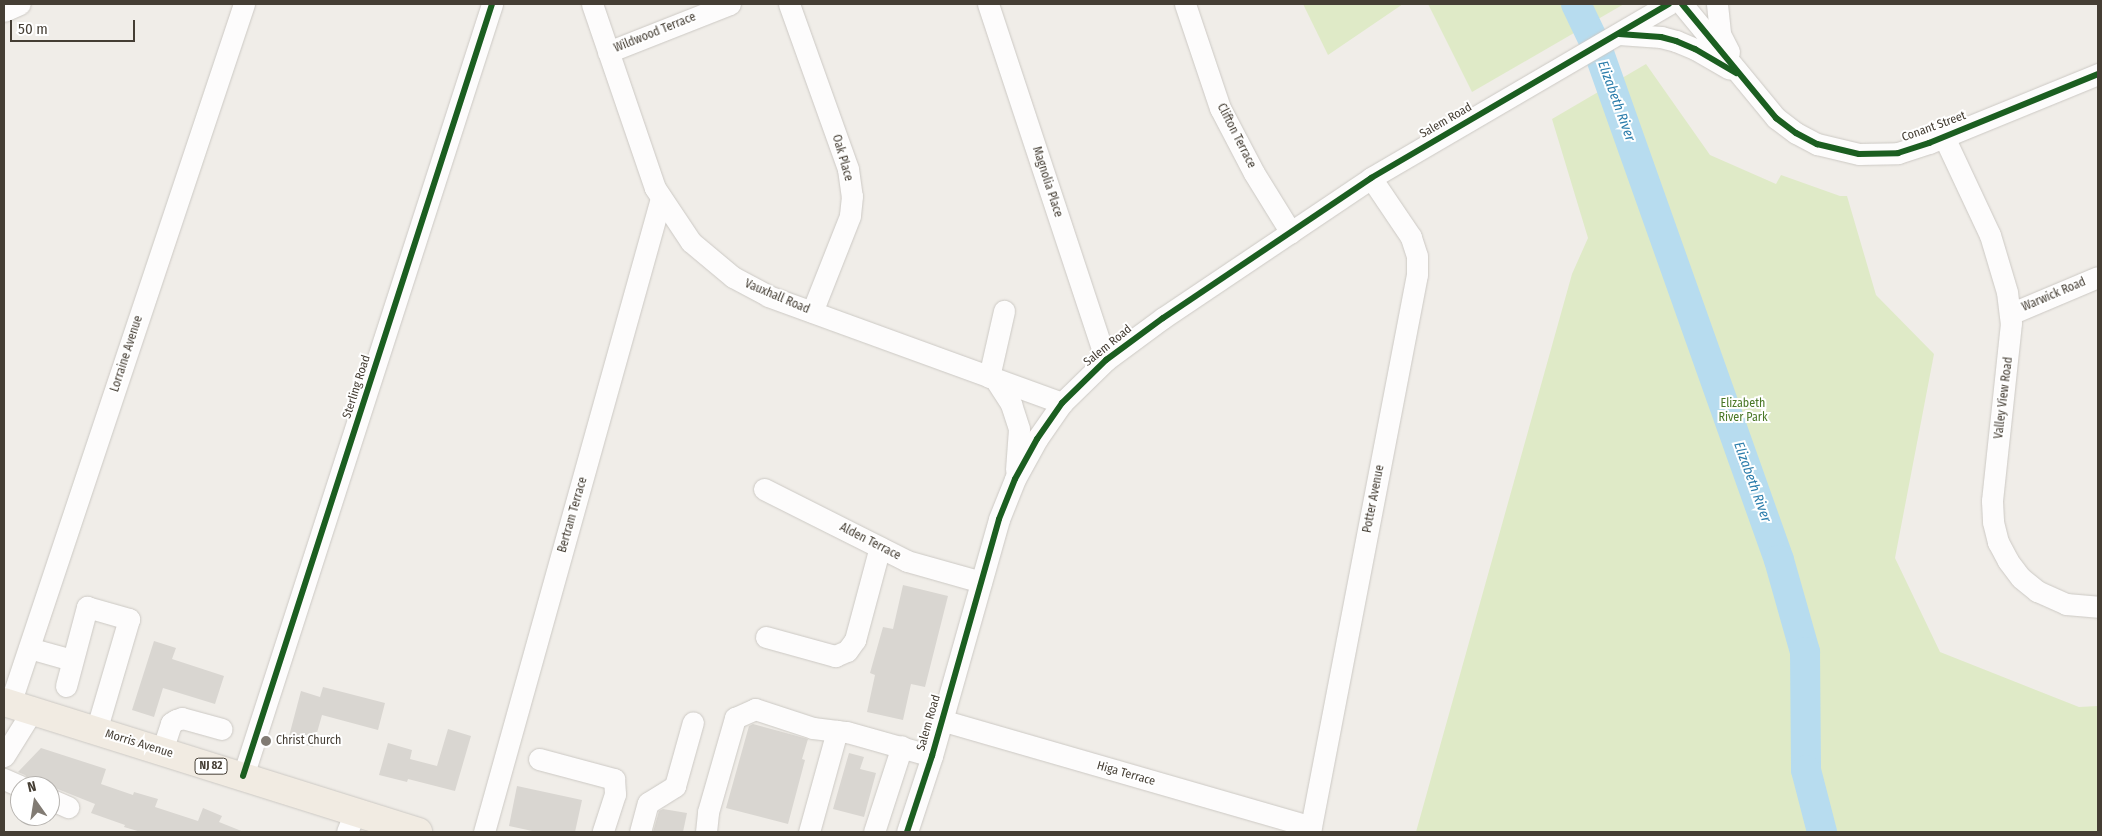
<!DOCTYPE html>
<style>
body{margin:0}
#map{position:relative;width:2102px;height:836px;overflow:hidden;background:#f0ede8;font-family:"Fira Sans Condensed",sans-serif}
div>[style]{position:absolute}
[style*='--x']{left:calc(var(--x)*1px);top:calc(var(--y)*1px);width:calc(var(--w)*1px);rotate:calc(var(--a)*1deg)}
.green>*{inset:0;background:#dfeac7}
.river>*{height:30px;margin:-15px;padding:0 15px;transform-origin:15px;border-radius:15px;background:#b7dcef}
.building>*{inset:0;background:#d9d6d1}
.roads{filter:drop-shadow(0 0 1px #ccc9c4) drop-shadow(0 0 1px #ccc9c4)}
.minor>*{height:21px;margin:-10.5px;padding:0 10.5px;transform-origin:10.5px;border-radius:10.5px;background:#fdfcfc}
.major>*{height:28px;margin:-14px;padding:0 14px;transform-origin:14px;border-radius:14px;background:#f1ebe2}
.cycleway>*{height:6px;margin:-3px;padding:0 3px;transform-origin:3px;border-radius:3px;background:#1b5e20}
.dots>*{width:14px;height:14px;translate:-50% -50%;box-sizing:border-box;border:2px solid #fff;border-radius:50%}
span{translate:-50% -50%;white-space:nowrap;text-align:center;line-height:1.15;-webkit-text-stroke:4px #fff;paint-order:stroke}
.shield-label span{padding:1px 4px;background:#fff;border:1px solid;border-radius:4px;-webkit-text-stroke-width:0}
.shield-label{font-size:11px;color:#453e34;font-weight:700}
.street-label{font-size:12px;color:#453e34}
.park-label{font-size:12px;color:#4a7826}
.poi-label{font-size:12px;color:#453e34}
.left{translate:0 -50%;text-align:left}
.water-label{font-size:14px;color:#2a7cab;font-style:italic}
.frame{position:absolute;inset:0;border:5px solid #453e34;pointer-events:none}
.north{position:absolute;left:10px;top:776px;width:50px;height:50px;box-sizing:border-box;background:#fff;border:1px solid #b5b2ae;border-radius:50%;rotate:347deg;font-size:14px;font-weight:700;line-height:20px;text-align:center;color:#453e34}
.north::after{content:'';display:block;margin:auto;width:18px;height:22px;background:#817b73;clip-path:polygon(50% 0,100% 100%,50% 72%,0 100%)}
.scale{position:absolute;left:10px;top:20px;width:125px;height:22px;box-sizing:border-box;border:2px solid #453e34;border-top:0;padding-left:6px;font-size:15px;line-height:18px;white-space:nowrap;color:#453e34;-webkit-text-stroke:4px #fff;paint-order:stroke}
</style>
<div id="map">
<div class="green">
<i style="clip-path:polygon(1303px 4px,1403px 4px,1328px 55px)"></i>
<i style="clip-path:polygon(1428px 4px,1624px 4px,1472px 92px)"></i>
<i style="clip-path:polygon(1646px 64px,1710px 155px,1776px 184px,1781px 175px,1840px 196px,1847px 196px,1876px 295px,1934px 354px,1895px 558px,1940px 652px,2079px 707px,2098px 706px,2098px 832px,1416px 832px,1572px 274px,1588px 238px,1552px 119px)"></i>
</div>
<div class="river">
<i style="--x:1576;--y:4;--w:51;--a:64.4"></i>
<i style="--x:1598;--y:50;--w:541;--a:70.46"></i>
<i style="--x:1779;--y:560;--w:96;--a:74.2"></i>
<i style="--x:1805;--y:652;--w:118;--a:89.5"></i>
<i style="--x:1806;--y:770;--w:64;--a:75.5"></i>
</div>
<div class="building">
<i style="clip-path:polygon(903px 585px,948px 596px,925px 687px,911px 684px,903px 720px,867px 712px,875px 675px,870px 673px,883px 627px,893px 629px)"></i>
<i style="clip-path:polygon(154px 641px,176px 648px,172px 659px,224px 676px,215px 704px,163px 688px,154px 717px,132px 710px)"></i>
<i style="clip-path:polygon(323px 687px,385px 703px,378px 730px,322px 715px,313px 747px,288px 740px,301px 691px,320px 697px)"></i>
<i style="clip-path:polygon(753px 724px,808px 739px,802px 759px,805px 760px,788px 824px,726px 808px,749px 726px)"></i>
<i style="clip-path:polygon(448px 729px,471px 736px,455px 791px,408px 779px,407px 782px,379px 775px,388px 743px,412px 750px,410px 759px,437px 766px)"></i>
<i style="clip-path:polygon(41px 748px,106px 769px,101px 784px,133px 795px,134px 792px,158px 799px,155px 807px,198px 821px,203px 808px,222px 816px,219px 822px,244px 832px,141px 832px,124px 827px,125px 825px,91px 813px,95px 804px,55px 788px,31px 782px,25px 775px,18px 772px)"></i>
<i style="clip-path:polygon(849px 753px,864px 757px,860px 769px,876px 773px,864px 817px,833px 809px)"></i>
<i style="clip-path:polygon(517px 786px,582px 800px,575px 832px,537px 832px,509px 826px)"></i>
<i style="clip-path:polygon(663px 809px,687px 813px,683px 832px,653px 832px,659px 811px)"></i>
</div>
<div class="roads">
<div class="minor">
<i style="--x:592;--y:4;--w:194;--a:71.1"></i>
<i style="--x:655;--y:188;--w:65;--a:56.3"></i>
<i style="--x:691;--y:242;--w:55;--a:39.8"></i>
<i style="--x:733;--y:277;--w:40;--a:28"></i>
<i style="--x:768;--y:296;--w:313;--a:20"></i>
<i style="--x:789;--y:4;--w:175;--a:70.3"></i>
<i style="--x:848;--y:169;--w:27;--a:82"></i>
<i style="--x:852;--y:196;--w:20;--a:96"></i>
<i style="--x:850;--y:216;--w:103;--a:111.6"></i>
<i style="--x:988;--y:4;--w:375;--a:71.7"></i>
<i style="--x:1185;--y:4;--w:110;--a:71.4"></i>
<i style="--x:1220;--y:108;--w:73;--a:62.4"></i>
<i style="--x:1254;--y:173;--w:70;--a:58.3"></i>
<i style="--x:1682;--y:4;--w:148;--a:50.5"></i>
<i style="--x:1776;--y:118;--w:25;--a:37"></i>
<i style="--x:1796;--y:133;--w:24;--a:28"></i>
<i style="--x:1817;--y:144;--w:43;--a:13.4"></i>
<i style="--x:1859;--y:154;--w:39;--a:-1"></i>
<i style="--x:1898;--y:153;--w:33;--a:-18"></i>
<i style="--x:1929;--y:143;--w:183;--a:-22.2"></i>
<i style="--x:1717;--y:4;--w:30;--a:84"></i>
<i style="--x:1720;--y:34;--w:20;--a:63"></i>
<i style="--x:4;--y:11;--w:17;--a:-24"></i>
<i style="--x:1619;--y:34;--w:42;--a:4.1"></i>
<i style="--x:1661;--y:37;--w:16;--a:15"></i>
<i style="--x:1676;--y:41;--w:21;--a:23"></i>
<i style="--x:1695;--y:49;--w:39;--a:30"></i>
<i style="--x:608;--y:52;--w:131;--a:-21.5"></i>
<i style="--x:1944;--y:137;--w:108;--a:64.9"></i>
<i style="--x:1990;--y:235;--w:59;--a:73.4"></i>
<i style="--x:2007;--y:292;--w:31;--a:83"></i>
<i style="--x:2011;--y:323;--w:179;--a:96.1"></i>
<i style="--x:1992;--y:501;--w:21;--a:87"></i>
<i style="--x:1993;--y:522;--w:21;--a:76"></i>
<i style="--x:1998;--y:542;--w:21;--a:62"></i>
<i style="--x:2008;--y:561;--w:21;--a:53"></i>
<i style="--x:2021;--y:578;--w:21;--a:39"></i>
<i style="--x:2037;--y:591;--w:32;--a:24"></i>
<i style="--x:2066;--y:604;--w:32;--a:5"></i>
<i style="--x:2010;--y:314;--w:95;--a:-22.8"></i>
<i style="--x:989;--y:377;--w:68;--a:-77.2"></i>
<i style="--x:995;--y:379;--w:30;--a:57"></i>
<i style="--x:1011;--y:404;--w:26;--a:72"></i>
<i style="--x:1019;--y:429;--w:41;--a:94.2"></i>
<i style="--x:764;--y:489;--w:160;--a:26.7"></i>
<i style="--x:907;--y:561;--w:77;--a:15.8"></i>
<i style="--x:766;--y:637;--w:72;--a:15.4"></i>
<i style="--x:835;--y:656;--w:13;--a:-23"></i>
<i style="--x:847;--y:651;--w:14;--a:-54"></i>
<i style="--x:855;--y:640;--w:96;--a:-75"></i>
<i style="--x:29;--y:648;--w:45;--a:15.6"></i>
<i style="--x:66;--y:686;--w:82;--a:-75.1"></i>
<i style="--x:87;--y:607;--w:44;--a:15.9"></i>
<i style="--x:129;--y:619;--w:117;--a:106.4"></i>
<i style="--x:10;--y:704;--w:738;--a:-71.52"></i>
<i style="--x:941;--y:720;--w:385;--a:16.1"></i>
<i style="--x:162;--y:751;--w:29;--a:-72"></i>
<i style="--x:171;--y:723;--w:6;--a:-31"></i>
<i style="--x:176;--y:720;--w:6;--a:-18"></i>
<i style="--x:182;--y:718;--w:41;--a:15.4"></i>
<i style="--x:4;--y:756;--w:53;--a:-58.1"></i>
<i style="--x:539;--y:759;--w:78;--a:14.9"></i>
<i style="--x:614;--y:779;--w:15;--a:86"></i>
<i style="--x:615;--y:794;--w:40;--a:108"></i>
<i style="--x:243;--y:776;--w:811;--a:-72.12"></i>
<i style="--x:4;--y:779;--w:17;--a:24"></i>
<i style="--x:50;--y:799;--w:20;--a:24"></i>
<i style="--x:347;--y:832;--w:22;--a:-68"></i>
<i style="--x:484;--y:832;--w:658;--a:-74.4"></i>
<i style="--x:640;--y:832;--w:30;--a:-75"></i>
<i style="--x:648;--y:803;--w:32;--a:-32"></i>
<i style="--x:675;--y:786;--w:66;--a:-74.3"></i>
<i style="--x:706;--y:832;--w:20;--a:-84"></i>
<i style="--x:708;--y:812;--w:98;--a:-74"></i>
<i style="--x:735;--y:718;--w:22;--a:-24"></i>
<i style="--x:755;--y:709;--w:61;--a:18.1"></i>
<i style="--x:813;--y:728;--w:34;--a:7"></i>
<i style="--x:847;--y:732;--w:88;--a:15.8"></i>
<i style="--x:809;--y:832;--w:105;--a:-74.5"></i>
<i style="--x:874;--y:832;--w:90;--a:-72"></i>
<i style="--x:907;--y:832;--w:80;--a:-71.8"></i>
<i style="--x:932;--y:756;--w:246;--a:-74.2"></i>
<i style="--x:999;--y:519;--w:43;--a:-68.2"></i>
<i style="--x:1015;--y:479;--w:46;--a:-61.2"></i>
<i style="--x:1037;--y:439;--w:44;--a:-55.2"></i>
<i style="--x:1062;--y:403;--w:62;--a:-44.3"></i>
<i style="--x:1106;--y:360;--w:71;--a:-36.4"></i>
<i style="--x:1163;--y:318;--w:251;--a:-33.9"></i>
<i style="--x:1371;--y:178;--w:345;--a:-30.3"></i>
<i style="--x:1310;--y:832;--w:568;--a:-79.14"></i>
<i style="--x:1417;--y:274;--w:18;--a:-90"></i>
<i style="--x:1417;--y:256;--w:20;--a:-108"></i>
<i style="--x:1411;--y:237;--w:71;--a:-124.1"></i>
</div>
<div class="major">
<i style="--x:4;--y:702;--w:434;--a:17.4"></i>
</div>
</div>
<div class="cycleway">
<i style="--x:1682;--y:4;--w:148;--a:50.5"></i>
<i style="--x:1776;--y:118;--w:25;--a:37"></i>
<i style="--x:1796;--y:133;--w:24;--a:28"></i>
<i style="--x:1817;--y:144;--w:43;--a:13.4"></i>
<i style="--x:1859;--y:154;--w:39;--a:-1"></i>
<i style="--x:1898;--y:153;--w:33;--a:-18"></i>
<i style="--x:1929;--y:143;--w:183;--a:-22.2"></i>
<i style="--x:1619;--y:34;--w:42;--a:4.1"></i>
<i style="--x:1661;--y:37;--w:16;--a:15"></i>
<i style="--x:1676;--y:41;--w:21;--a:23"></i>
<i style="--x:1695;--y:49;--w:48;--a:30.3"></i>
<i style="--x:243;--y:776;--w:811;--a:-72.12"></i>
<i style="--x:907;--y:832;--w:80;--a:-71.8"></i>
<i style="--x:932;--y:756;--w:246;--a:-74.2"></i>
<i style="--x:999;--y:519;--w:43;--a:-68.2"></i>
<i style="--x:1015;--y:479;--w:46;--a:-61.2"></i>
<i style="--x:1037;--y:439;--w:44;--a:-55.2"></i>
<i style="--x:1062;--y:403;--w:62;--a:-44.3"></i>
<i style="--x:1106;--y:360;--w:71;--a:-36.4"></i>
<i style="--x:1163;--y:318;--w:251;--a:-33.9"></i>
<i style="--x:1371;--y:178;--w:345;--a:-30.3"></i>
</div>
<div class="dots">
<i style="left:266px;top:741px;background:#817b73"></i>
</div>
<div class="shield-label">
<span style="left:211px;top:766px">NJ 82</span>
</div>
<div class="street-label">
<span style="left:655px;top:33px;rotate:-22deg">Wildwood Terrace</span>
<span style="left:1446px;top:121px;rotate:-30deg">Salem Road</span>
<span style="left:1934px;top:127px;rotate:-20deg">Conant Street</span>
<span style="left:1236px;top:136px;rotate:63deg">Clifton Terrace</span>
<span style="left:842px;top:158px;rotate:74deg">Oak Place</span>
<span style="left:1047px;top:182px;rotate:72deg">Magnolia Place</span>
<span style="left:2054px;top:295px;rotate:-23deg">Warwick Road</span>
<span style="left:777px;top:297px;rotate:23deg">Vauxhall Road</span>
<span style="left:1108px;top:346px;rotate:-39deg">Salem Road</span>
<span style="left:127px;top:354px;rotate:-72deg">Lorraine Avenue</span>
<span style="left:357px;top:387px;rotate:-72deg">Sterling Road</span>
<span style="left:2004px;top:398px;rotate:-83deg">Valley View Road</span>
<span style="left:1374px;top:499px;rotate:-79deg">Potter Avenue</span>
<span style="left:573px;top:515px;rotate:-74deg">Bertram Terrace</span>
<span style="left:870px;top:542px;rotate:27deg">Alden Terrace</span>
<span style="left:929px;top:723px;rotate:-74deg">Salem Road</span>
<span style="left:139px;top:744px;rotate:17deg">Morris Avenue</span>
<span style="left:1126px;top:774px;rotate:16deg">Higa Terrace</span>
</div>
<div class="park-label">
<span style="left:1743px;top:411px">Elizabeth<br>River Park</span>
</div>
<div class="poi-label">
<span class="left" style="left:276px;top:741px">Christ Church</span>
</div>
<div class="water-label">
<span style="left:1616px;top:101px;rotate:70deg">Elizabeth River</span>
<span style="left:1752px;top:482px;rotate:70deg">Elizabeth River</span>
</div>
<div class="frame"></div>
<div class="north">N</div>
<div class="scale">50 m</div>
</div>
